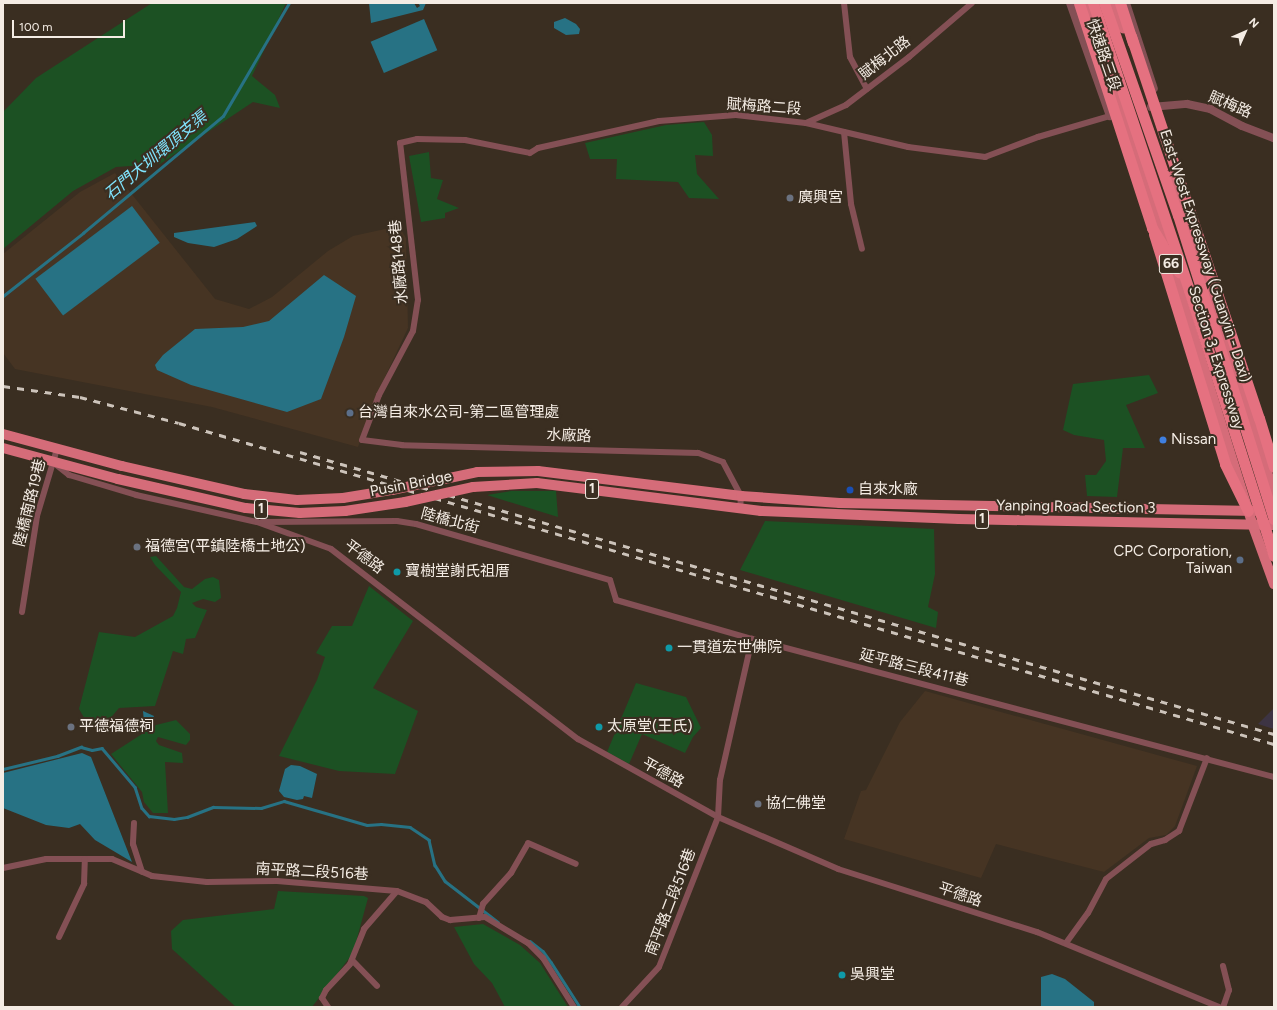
<!DOCTYPE html>
<meta charset="utf-8">
<style>
body{margin:0}
#map{position:relative;width:1277px;height:1010px;overflow:hidden;background:#3a2e21;font-family:Figtree,"Noto Sans TC",sans-serif}
div>[style]{position:absolute}
[style*='--x']{left:calc(var(--x)*1px);top:calc(var(--y)*1px);width:calc(var(--w)*1px);rotate:calc(var(--a)*1deg)}
.commercial>*{inset:0;background:#3d3443}
.built>*{inset:0;background:#463423}
.green>*{inset:0;background:#1c5123}
.water>*{inset:0;background:#277284;transform-origin:0 0}
.stream>*{height:2.5px;margin:-1.25px;padding:0 1.25px;transform-origin:1.25px;border-radius:1.25px;background:#277284}
.minor>*{height:6px;margin:-3px;padding:0 3px;transform-origin:3px;border-radius:3px;background:#845055}
.tertiary>*{height:8px;margin:-4px;padding:0 4px;transform-origin:4px;border-radius:4px;background:#845055}
.primary>*{height:10px;margin:-5px;padding:0 5px;transform-origin:5px;border-radius:5px;background:#d56c79}
.trunk>*{height:11px;margin:-5.5px;padding:0 5.5px;transform-origin:5.5px;border-radius:5.5px;background:#e57180}
.rail>*{height:2.5px;margin-top:-1.25px;transform-origin:0;background:repeating-linear-gradient(90deg,#ccc3ba 0 7px,transparent 0 14px)}
.primary-bridge>*{height:10px;margin:-5px;padding:0 5px;transform-origin:5px;border-radius:5px;background:#d56c79}
.trunk-bridge>*{height:11px;margin:-5.5px;padding:0 5.5px;transform-origin:5.5px;border-radius:5.5px;background:#e57180}
.dots>*{width:11px;height:11px;translate:-50% -50%;box-sizing:border-box;border:2px solid #3a2e21;border-radius:50%}
span{translate:-50% -50%;white-space:nowrap;text-align:center;line-height:1.15;-webkit-text-stroke:4px #3a2e21;paint-order:stroke}
.shield-label span{padding:1px 3px;background:#3a2e21;border:1px solid;border-radius:3px;-webkit-text-stroke-width:0}
.shield-label{font-size:14px;color:#f4ece4;font-weight:700}
.street-label{font-size:15px;color:#f4ece4}
.poi-label{font-size:15px;color:#f4ece4}
.left{translate:0 -50%;text-align:left}
.right{translate:-100% -50%;text-align:right}
.water-label{font-size:16px;color:#80e5ff;font-style:italic}
.frame{position:absolute;inset:0;border:4px solid #f4ece4;pointer-events:none}
.north{position:absolute;left:1225px;top:12px;width:40px;height:40px;-webkit-text-stroke:3px #3a2e21;paint-order:stroke;rotate:45deg;font-size:11px;font-weight:700;line-height:16px;text-align:center;color:#f4ece4}
.north::after{content:'';display:block;margin:auto;width:14px;height:18px;background:#f4ece4;clip-path:polygon(50% 0,100% 100%,50% 72%,0 100%)}
.scale{position:absolute;left:12px;top:20px;width:113px;height:18px;box-sizing:border-box;border:2px solid #f4ece4;border-top:0;padding-left:5px;font-size:12px;line-height:14px;white-space:nowrap;color:#f4ece4;-webkit-text-stroke:3px #3a2e21;paint-order:stroke}
</style>
<div id="map">
<div class="commercial">
<i style="clip-path:polygon(1274px 708px,1274px 729px,1258px 724px)"></i>
</div>
<div class="built">
<i style="clip-path:polygon(115px 173px,215px 299px,249px 309px,272px 297px,328px 251px,353px 236px,399px 226px,406px 238px,408px 328px,378px 392px,358px 447px,212px 407px,15px 369px,3px 353px,3px 254px,80px 192px)"></i>
<i style="clip-path:polygon(925px 691px,1197px 766px,1175px 826px,1166px 835px,1149px 838px,1104px 872px,996px 844px,981px 878px,844px 839px,861px 791px,866px 790px,900px 722px)"></i>
</div>
<div class="green">
<i style="clip-path:polygon(152px 3px,286px 3px,252px 76px,275px 95px,280px 108px,253px 102px,160px 164px,116px 167px,73px 191px,3px 249px,3px 112px,36px 78px)"></i>
<i style="clip-path:polygon(704px 122px,712px 135px,713px 156px,695px 155px,697px 174px,719px 199px,689px 198px,678px 182px,616px 179px,617px 159px,590px 159px,585px 143px,666px 125px)"></i>
<i style="clip-path:polygon(429px 152px,431px 178px,443px 180px,437px 199px,459px 208px,445px 213px,445px 218px,421px 222px,409px 156px)"></i>
<i style="clip-path:polygon(1149px 375px,1158px 393px,1126px 405px,1145px 448px,1123px 448px,1117px 497px,1087px 496px,1085px 475px,1096px 475px,1106px 461px,1104px 440px,1074px 435px,1063px 430px,1073px 384px)"></i>
<i style="clip-path:polygon(511px 491px,556px 491px,558px 517px,487px 495px)"></i>
<i style="clip-path:polygon(765px 521px,934px 529px,935px 574px,928px 607px,938px 612px,936px 628px,740px 570px)"></i>
<i style="clip-path:polygon(156px 556px,184px 587px,192px 589px,205px 579px,213px 577px,219px 580px,221px 598px,215px 602px,203px 599px,192px 603px,196px 607px,207px 610px,195px 638px,186px 639px,183px 654px,173px 651px,155px 706px,119px 708px,108px 721px,89px 726px,79px 709px,99px 632px,135px 637px,173px 616px,177px 608px,181px 592px,155px 565px,150px 557px)"></i>
<i style="clip-path:polygon(369px 586px,413px 621px,373px 688px,418px 711px,395px 774px,339px 771px,279px 756px,317px 680px,325px 657px,316px 653px,332px 626px,352px 626px)"></i>
<i style="clip-path:polygon(636px 683px,686px 697px,701px 728px,693px 737px,685px 753px,642px 734px,629px 764px,607px 752px)"></i>
<i style="clip-path:polygon(176px 720px,190px 734px,190px 740px,186px 745px,158px 737px,156px 741px,159px 745px,182px 753px,183px 763px,165px 762px,168px 813px,153px 813px,144px 802px,142px 792px,111px 754px,156px 725px)"></i>
<i style="clip-path:polygon(278px 891px,364px 896px,368px 898px,353px 953px,312px 1007px,236px 1007px,172px 949px,171px 931px,183px 920px,274px 909px)"></i>
<i style="clip-path:polygon(483px 924px,520px 945px,540px 963px,568px 1007px,505px 1007px,492px 983px,474px 964px,454px 927px)"></i>
</div>
<div class="water">
<i style="clip-path:polygon(369px 3px,414px 3px,417px 8px,420px 6px,418px 3px,426px 3px,423px 10px,371px 23px)"></i>
<i style="clip-path:polygon(565px 18px,576px 24px,580px 29px,579px 34px,566px 35px,554px 28px,554px 22px)"></i>
<i style="left:424px;top:19px;width:34px;height:58px;rotate:67deg"></i>
<i style="left:132px;top:206px;width:46px;height:121px;rotate:53deg"></i>
<i style="clip-path:polygon(255px 222px,257px 226px,237px 239px,214px 247px,188px 243px,174px 237px,174px 233px)"></i>
<i style="clip-path:polygon(324px 275px,356px 296px,344px 337px,321px 399px,287px 412px,191px 385px,157px 370px,155px 365px,163px 355px,195px 329px,243px 327px,269px 321px)"></i>
<i style="clip-path:polygon(143px 711px,154px 716px,151px 724px,144px 722px)"></i>
<i style="clip-path:polygon(82px 753px,91px 757px,132px 862px,95px 840px,80px 824px,69px 828px,46px 825px,3px 808px,3px 773px)"></i>
<i style="clip-path:polygon(291px 765px,300px 766px,317px 774px,312px 798px,304px 796px,303px 799px,297px 800px,284px 797px,279px 791px,285px 769px)"></i>
<i style="clip-path:polygon(1052px 974px,1065px 979px,1094px 1002px,1094px 1007px,1041px 1007px,1041px 977px)"></i>
</div>
<div class="stream">
<i style="--x:3;--y:296;--w:102;--a:-38.2"></i>
<i style="--x:83;--y:233;--w:182;--a:-39.9"></i>
<i style="--x:223;--y:116;--w:131;--a:-59.7"></i>
<i style="--x:3;--y:769;--w:56;--a:-13.5"></i>
<i style="--x:57;--y:756;--w:26;--a:-21"></i>
<i style="--x:81;--y:747;--w:11;--a:15"></i>
<i style="--x:92;--y:750;--w:10;--a:-11"></i>
<i style="--x:102;--y:748;--w:51;--a:49.8"></i>
<i style="--x:135;--y:787;--w:22;--a:72"></i>
<i style="--x:142;--y:808;--w:11;--a:49"></i>
<i style="--x:149;--y:816;--w:25;--a:7"></i>
<i style="--x:174;--y:819;--w:13;--a:-9"></i>
<i style="--x:187;--y:817;--w:28;--a:-21"></i>
<i style="--x:213;--y:807;--w:48;--a:1.2"></i>
<i style="--x:261;--y:808;--w:24;--a:-17"></i>
<i style="--x:284;--y:801;--w:86;--a:16.1"></i>
<i style="--x:367;--y:825;--w:14;--a:-4"></i>
<i style="--x:381;--y:824;--w:29;--a:6"></i>
<i style="--x:410;--y:827;--w:23;--a:34"></i>
<i style="--x:429;--y:840;--w:26;--a:77"></i>
<i style="--x:435;--y:865;--w:19;--a:58"></i>
<i style="--x:445;--y:881;--w:67;--a:37.7"></i>
<i style="--x:530;--y:941;--w:16;--a:38"></i>
<i style="--x:543;--y:951;--w:14;--a:54"></i>
<i style="--x:551;--y:962;--w:54;--a:57.2"></i>
</div>
<div class="minor">
<i style="--x:844;--y:3;--w:54;--a:83.7"></i>
<i style="--x:850;--y:57;--w:36;--a:62"></i>
<i style="--x:806;--y:123;--w:44;--a:-24.2"></i>
<i style="--x:846;--y:105;--w:79;--a:-37.3"></i>
<i style="--x:909;--y:57;--w:83;--a:-40.6"></i>
<i style="--x:844;--y:132;--w:72;--a:84.4"></i>
<i style="--x:851;--y:204;--w:46;--a:76.3"></i>
<i style="--x:55;--y:464;--w:18;--a:38"></i>
<i style="--x:69;--y:475;--w:70;--a:16.6"></i>
<i style="--x:136;--y:495;--w:124;--a:12.6"></i>
<i style="--x:257;--y:522;--w:79;--a:20"></i>
<i style="--x:331;--y:549;--w:312;--a:37.6"></i>
<i style="--x:578;--y:739;--w:160;--a:29.1"></i>
<i style="--x:718;--y:817;--w:131;--a:23.4"></i>
<i style="--x:838;--y:869;--w:209;--a:17.6"></i>
<i style="--x:1037;--y:932;--w:197;--a:22.4"></i>
<i style="--x:740;--y:510;--w:14;--a:-86"></i>
<i style="--x:741;--y:496;--w:38;--a:-118"></i>
<i style="--x:723;--y:462;--w:27;--a:-160"></i>
<i style="--x:698;--y:453;--w:296;--a:-178.5"></i>
<i style="--x:402;--y:445;--w:40;--a:-172.9"></i>
<i style="--x:362;--y:440;--w:48;--a:-69.3"></i>
<i style="--x:379;--y:395;--w:72;--a:-62"></i>
<i style="--x:413;--y:331;--w:31;--a:-81"></i>
<i style="--x:418;--y:300;--w:158;--a:-96.5"></i>
<i style="--x:400;--y:143;--w:17;--a:-13"></i>
<i style="--x:417;--y:139;--w:48;--a:1.2"></i>
<i style="--x:465;--y:140;--w:66;--a:11.3"></i>
<i style="--x:530;--y:153;--w:9;--a:-32"></i>
<i style="--x:538;--y:148;--w:124;--a:-12.6"></i>
<i style="--x:659;--y:121;--w:77;--a:-4.5"></i>
<i style="--x:736;--y:115;--w:70;--a:6.5"></i>
<i style="--x:806;--y:123;--w:105;--a:13.2"></i>
<i style="--x:908;--y:147;--w:78;--a:7.4"></i>
<i style="--x:985;--y:157;--w:57;--a:-20.7"></i>
<i style="--x:1038;--y:137;--w:78;--a:-16.3"></i>
<i style="--x:262;--y:522;--w:135;--a:-0.4"></i>
<i style="--x:397;--y:521;--w:19;--a:9"></i>
<i style="--x:416;--y:524;--w:202;--a:16.1"></i>
<i style="--x:610;--y:580;--w:21;--a:73"></i>
<i style="--x:616;--y:600;--w:141;--a:16"></i>
<i style="--x:752;--y:639;--w:540;--a:14.81"></i>
<i style="--x:22;--y:612;--w:97;--a:-81.1"></i>
<i style="--x:37;--y:516;--w:70;--a:-73.4"></i>
<i style="--x:134;--y:823;--w:21;--a:93"></i>
<i style="--x:133;--y:844;--w:29;--a:72"></i>
<i style="--x:3;--y:868;--w:44;--a:-11.8"></i>
<i style="--x:46;--y:859;--w:66;--a:0"></i>
<i style="--x:112;--y:859;--w:43;--a:23"></i>
<i style="--x:152;--y:876;--w:55;--a:6.2"></i>
<i style="--x:207;--y:882;--w:70;--a:-0.8"></i>
<i style="--x:277;--y:881;--w:120;--a:4.8"></i>
<i style="--x:397;--y:891;--w:31;--a:21"></i>
<i style="--x:426;--y:902;--w:22;--a:43"></i>
<i style="--x:442;--y:917;--w:9;--a:21"></i>
<i style="--x:450;--y:920;--w:35;--a:-5"></i>
<i style="--x:485;--y:917;--w:50;--a:31.2"></i>
<i style="--x:528;--y:943;--w:21;--a:45"></i>
<i style="--x:543;--y:958;--w:58;--a:57.7"></i>
<i style="--x:479;--y:918;--w:15;--a:-74"></i>
<i style="--x:483;--y:904;--w:42;--a:-47.9"></i>
<i style="--x:511;--y:873;--w:34;--a:-60"></i>
<i style="--x:528;--y:843;--w:52;--a:23.6"></i>
<i style="--x:59;--y:937;--w:59;--a:-64.7"></i>
<i style="--x:84;--y:884;--w:25;--a:-88"></i>
<i style="--x:1066;--y:943;--w:37;--a:-54"></i>
<i style="--x:1088;--y:913;--w:38;--a:-62"></i>
<i style="--x:1106;--y:879;--w:57;--a:-37.9"></i>
<i style="--x:1151;--y:844;--w:15;--a:-16"></i>
<i style="--x:1165;--y:840;--w:17;--a:-33"></i>
<i style="--x:1179;--y:831;--w:78;--a:-69"></i>
<i style="--x:352;--y:960;--w:36;--a:46"></i>
<i style="--x:1223;--y:966;--w:25;--a:76"></i>
<i style="--x:1229;--y:990;--w:18;--a:109"></i>
<i style="--x:328;--y:1007;--w:11;--a:-124"></i>
<i style="--x:322;--y:998;--w:9;--a:-63"></i>
<i style="--x:326;--y:990;--w:35;--a:-47"></i>
<i style="--x:350;--y:964;--w:38;--a:-68"></i>
<i style="--x:364;--y:929;--w:50;--a:-49"></i>
<i style="--x:622;--y:1007;--w:54;--a:-47.2"></i>
<i style="--x:659;--y:967;--w:161;--a:-68.5"></i>
<i style="--x:718;--y:817;--w:37;--a:-87"></i>
<i style="--x:720;--y:780;--w:145;--a:-77.2"></i>
</div>
<div class="tertiary">
<i style="--x:1070;--y:3;--w:120;--a:70.5"></i>
<i style="--x:1126;--y:3;--w:90;--a:72"></i>
<i style="--x:1151;--y:107;--w:36;--a:-5"></i>
<i style="--x:1187;--y:104;--w:24;--a:12"></i>
<i style="--x:1210;--y:109;--w:36;--a:28"></i>
<i style="--x:1242;--y:126;--w:34;--a:21"></i>
</div>
<div class="primary">
<i style="--x:1085;--y:3;--w:252;--a:71.7"></i>
<i style="--x:1114;--y:3;--w:27;--a:70"></i>
<i style="--x:1172;--y:176;--w:334;--a:72.2"></i>
<i style="--x:1170;--y:261;--w:278;--a:72.6"></i>
<i style="--x:1253;--y:526;--w:62;--a:70.1"></i>
<i style="--x:3;--y:434;--w:123;--a:15.1"></i>
<i style="--x:122;--y:466;--w:125;--a:12.9"></i>
<i style="--x:244;--y:494;--w:53;--a:6.5"></i>
<i style="--x:297;--y:500;--w:46;--a:-2.5"></i>
<i style="--x:343;--y:498;--w:50;--a:-9.3"></i>
<i style="--x:3;--y:448;--w:119;--a:15.1"></i>
<i style="--x:118;--y:479;--w:131;--a:12.8"></i>
<i style="--x:246;--y:508;--w:54;--a:5.3"></i>
<i style="--x:300;--y:513;--w:45;--a:-2.5"></i>
<i style="--x:345;--y:511;--w:61;--a:-8.5"></i>
<i style="--x:440;--y:480;--w:38;--a:-12"></i>
<i style="--x:477;--y:472;--w:61;--a:-0.9"></i>
<i style="--x:538;--y:471;--w:205;--a:7"></i>
<i style="--x:741;--y:496;--w:99;--a:4"></i>
<i style="--x:840;--y:503;--w:415;--a:1.1"></i>
<i style="--x:473;--y:487;--w:64;--a:-3.6"></i>
<i style="--x:537;--y:483;--w:226;--a:7.1"></i>
<i style="--x:761;--y:511;--w:198;--a:2.3"></i>
<i style="--x:959;--y:519;--w:315;--a:1.1"></i>
</div>
<div class="trunk">
<i style="--x:1154;--y:234;--w:241;--a:72.8"></i>
<i style="--x:1225;--y:464;--w:52;--a:63.9"></i>
<i style="--x:1259;--y:418;--w:51;--a:73"></i>
</div>
<div class="rail">
<i style="--x:3;--y:386;--w:78;--a:8.1"></i>
<i style="--x:80;--y:397;--w:102;--a:14.7"></i>
<i style="--x:179;--y:423;--w:1141;--a:16.34"></i>
<i style="--x:300;--y:452;--w:1014;--a:16.15"></i>
</div>
<div class="primary-bridge">
<i style="--x:392;--y:490;--w:49;--a:-11.8"></i>
<i style="--x:405;--y:502;--w:70;--a:-12.4"></i>
</div>
<div class="trunk-bridge">
<i style="--x:1079;--y:3;--w:237;--a:72"></i>
<i style="--x:1152;--y:228;--w:52;--a:58.5"></i>
<i style="--x:1093;--y:3;--w:303;--a:71.5"></i>
<i style="--x:1189;--y:290;--w:279;--a:72.3"></i>
<i style="--x:1104;--y:3;--w:225;--a:70.8"></i>
<i style="--x:1178;--y:215;--w:319;--a:72.5"></i>
<i style="--x:1120;--y:3;--w:42;--a:72"></i>
<i style="--x:1131;--y:36;--w:403;--a:71.5"></i>
</div>
<div class="dots">
<i style="left:790px;top:198px;background:#6b7280"></i>
<i style="left:350px;top:413px;background:#5c6f8a"></i>
<i style="left:1163px;top:440px;background:#3f7fe0"></i>
<i style="left:850px;top:490px;background:#1a4fb4"></i>
<i style="left:137px;top:547px;background:#6b7280"></i>
<i style="left:1240px;top:560px;background:#5c6f8a"></i>
<i style="left:397px;top:572px;background:#0f9aa8"></i>
<i style="left:669px;top:648px;background:#0f9aa8"></i>
<i style="left:71px;top:727px;background:#6b7280"></i>
<i style="left:599px;top:727px;background:#0f9aa8"></i>
<i style="left:758px;top:804px;background:#6b7280"></i>
<i style="left:842px;top:975px;background:#0f9aa8"></i>
</div>
<div class="shield-label">
<span style="left:1171px;top:264px">66</span>
<span style="left:592px;top:489px">1</span>
<span style="left:261px;top:509px">1</span>
<span style="left:982px;top:519px">1</span>
</div>
<div class="street-label">
<span style="left:1103px;top:55px;rotate:71deg">快速路三段</span>
<span style="left:885px;top:58px;rotate:-38deg">賦梅北路</span>
<span style="left:1230px;top:105px;rotate:23deg">賦梅路</span>
<span style="left:764px;top:107px;rotate:4deg">賦梅路二段</span>
<span style="left:1205px;top:256px;rotate:72deg">East-West Expressway (Guanyin - Daxi)</span>
<span style="left:399px;top:262px;rotate:-95deg">水廠路148巷</span>
<span style="left:1216px;top:358px;rotate:72deg">Section 3, Expressway</span>
<span style="left:569px;top:436px;rotate:2deg">水廠路</span>
<span style="left:411px;top:484px;rotate:-11deg">Pusin Bridge</span>
<span style="left:30px;top:503px;rotate:-76deg">陸橋南路19巷</span>
<span style="left:1076px;top:507px;rotate:1deg">Yanping Road Section 3</span>
<span style="left:450px;top:521px;rotate:15deg">陸橋北街</span>
<span style="left:364px;top:557px;rotate:37deg">平德路</span>
<span style="left:914px;top:668px;rotate:14deg">延平路三段411巷</span>
<span style="left:663px;top:773px;rotate:29deg">平德路</span>
<span style="left:312px;top:872px;rotate:3deg">南平路二段516巷</span>
<span style="left:960px;top:895px;rotate:19deg">平德路</span>
<span style="left:671px;top:902px;rotate:-69deg">南平路二段516巷</span>
</div>
<div class="poi-label">
<span class="left" style="left:798px;top:198px">廣興宮</span>
<span class="left" style="left:358px;top:413px">台灣自來水公司-第二區管理處</span>
<span class="left" style="left:1171px;top:440px">Nissan</span>
<span class="left" style="left:858px;top:490px">自來水廠</span>
<span class="left" style="left:145px;top:547px">福德宮(平鎮陸橋土地公)</span>
<span class="right" style="left:1232px;top:560px">CPC Corporation,<br>Taiwan</span>
<span class="left" style="left:405px;top:572px">寶樹堂謝氏祖厝</span>
<span class="left" style="left:677px;top:648px">一貫道宏世佛院</span>
<span class="left" style="left:79px;top:727px">平德福德祠</span>
<span class="left" style="left:607px;top:727px">太原堂(王氏)</span>
<span class="left" style="left:766px;top:804px">協仁佛堂</span>
<span class="left" style="left:850px;top:975px">吳興堂</span>
</div>
<div class="water-label">
<span style="left:156px;top:156px;rotate:-40deg">石門大圳環頂支渠</span>
</div>
<div class="frame"></div>
<div class="north">N</div>
<div class="scale">100 m</div>
</div>
